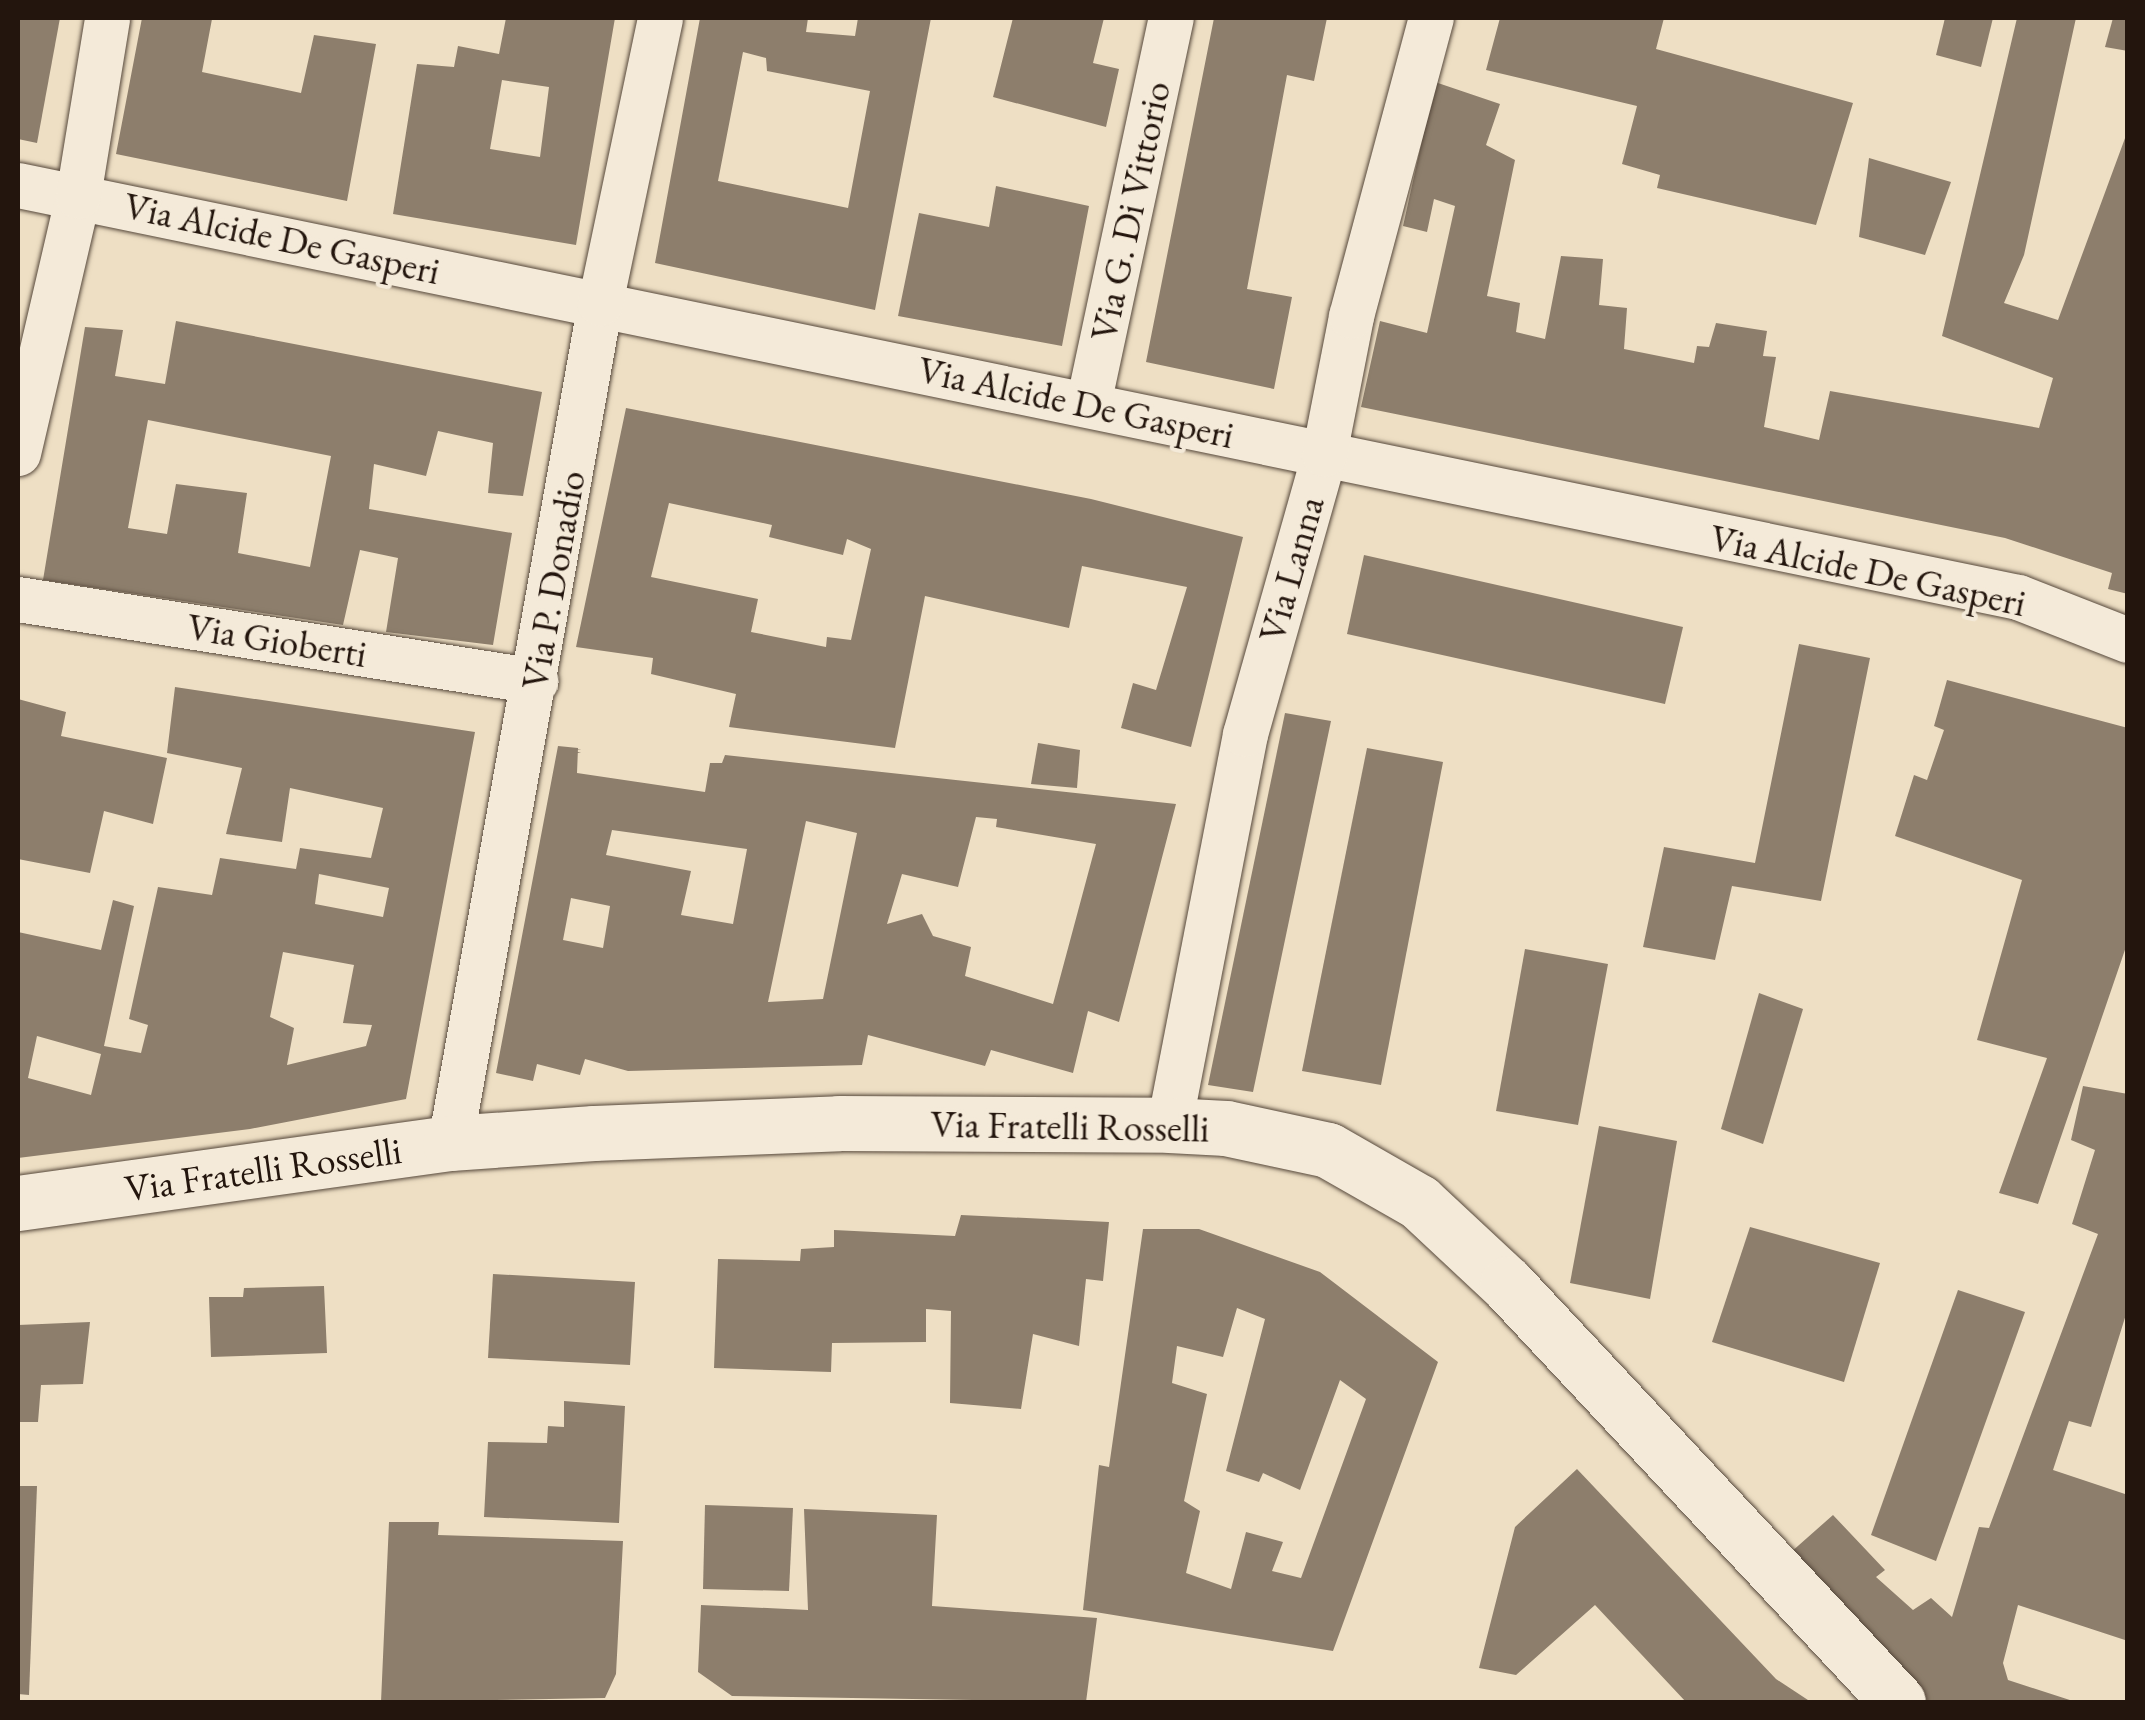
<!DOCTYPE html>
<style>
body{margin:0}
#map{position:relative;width:2145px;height:1720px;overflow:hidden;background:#eedfc4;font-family:"EB Garamond",serif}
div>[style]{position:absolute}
.building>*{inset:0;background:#8d7e6c}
.roads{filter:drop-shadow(0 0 2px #56483b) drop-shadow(0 0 2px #56483b)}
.minor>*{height:45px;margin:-22.5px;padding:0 22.5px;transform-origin:22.5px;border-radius:22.5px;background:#f4ead9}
.secondary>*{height:55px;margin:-27.5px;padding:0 27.5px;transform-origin:27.5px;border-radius:27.5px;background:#f4ead9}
span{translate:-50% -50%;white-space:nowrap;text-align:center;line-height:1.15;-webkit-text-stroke:8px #f4ead9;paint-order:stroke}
.street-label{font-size:38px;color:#23150d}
.frame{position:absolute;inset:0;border:20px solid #23150d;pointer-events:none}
</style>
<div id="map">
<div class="building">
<i style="clip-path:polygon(18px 18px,60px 18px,37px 143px,18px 139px)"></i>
<i style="clip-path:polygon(142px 18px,212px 19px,202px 72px,301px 93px,314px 35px,376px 44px,347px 201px,116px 154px)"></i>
<i style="clip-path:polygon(evenodd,506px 18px,615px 18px,576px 245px,393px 214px,417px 64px,454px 67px,458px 46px,499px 54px,506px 18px,502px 80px,549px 87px,540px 157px,490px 149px,502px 80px)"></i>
<i style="clip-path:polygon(evenodd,700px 18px,808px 18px,806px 32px,855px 36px,858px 18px,931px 18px,875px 310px,655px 263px,700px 18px,743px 52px,766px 58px,767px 71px,870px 91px,848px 208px,718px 181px,743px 52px)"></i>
<i style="clip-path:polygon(1013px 18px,1104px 18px,1093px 63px,1119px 69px,1106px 127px,993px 97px)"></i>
<i style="clip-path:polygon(1214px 18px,1327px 18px,1314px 81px,1287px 75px,1247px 289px,1292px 297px,1274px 389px,1146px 362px)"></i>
<i style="clip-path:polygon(1500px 18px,1664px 18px,1656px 49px,1853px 103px,1816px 225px,1657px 188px,1660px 175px,1622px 164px,1637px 106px,1486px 70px)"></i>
<i style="clip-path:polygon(1945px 18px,1993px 18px,1981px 67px,1936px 55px)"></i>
<i style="clip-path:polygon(2017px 18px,2076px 18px,2024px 255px,2004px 303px,2058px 320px,2128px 130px,2128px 594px,2108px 589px,2112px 573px,2005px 538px,1361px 407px,1380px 321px,1427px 333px,1455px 206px,1434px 199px,1427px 232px,1403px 226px,1435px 82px,1500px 104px,1486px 145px,1515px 160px,1487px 296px,1520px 303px,1516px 332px,1545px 339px,1561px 256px,1603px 259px,1599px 305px,1627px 308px,1624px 349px,1694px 363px,1697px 346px,1709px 347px,1716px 323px,1767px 331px,1763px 356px,1776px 357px,1764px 427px,1819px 440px,1830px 391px,2039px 428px,2053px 378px,1942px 336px)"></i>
<i style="clip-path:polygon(2113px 18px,2128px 18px,2128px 51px,2105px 47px)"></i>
<i style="clip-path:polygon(1869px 158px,1951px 182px,1925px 255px,1859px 237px)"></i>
<i style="clip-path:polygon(996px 186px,1089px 206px,1062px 346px,898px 316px,919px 213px,989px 227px)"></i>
<i style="clip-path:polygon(evenodd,176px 321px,542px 392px,523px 496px,488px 493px,493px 443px,438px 431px,426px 476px,374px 464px,369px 509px,512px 533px,493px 645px,386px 632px,398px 558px,360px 550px,343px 625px,43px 580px,85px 327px,123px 330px,115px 376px,165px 384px,176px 321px,148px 420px,331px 456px,310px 567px,238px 553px,247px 493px,176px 484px,167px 534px,128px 528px,148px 420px)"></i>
<i style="clip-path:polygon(evenodd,626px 408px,1091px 499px,1243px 537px,1191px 747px,1121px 728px,1133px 683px,1156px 690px,1187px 587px,1082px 566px,1069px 628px,925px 596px,895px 748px,729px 727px,736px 694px,651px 674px,653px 658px,576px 647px,626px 408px,669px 503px,772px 525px,769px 537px,843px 555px,847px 539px,871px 549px,851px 640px,827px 637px,826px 647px,751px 632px,758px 599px,651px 577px,669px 503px)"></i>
<i style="clip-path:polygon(1364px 555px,1683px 627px,1665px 704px,1347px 634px)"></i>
<i style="clip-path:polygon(1799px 644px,1870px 658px,1821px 901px,1732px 886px,1715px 960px,1643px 947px,1664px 847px,1755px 863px)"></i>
<i style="clip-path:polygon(1947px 680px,2128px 728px,2128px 941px,2038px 1204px,1999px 1193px,2047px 1058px,1977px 1040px,2022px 880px,1895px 836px,1914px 775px,1927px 780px,1944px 730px,1934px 726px)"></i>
<i style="clip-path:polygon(evenodd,175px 687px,475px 732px,406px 1099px,250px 1129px,18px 1158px,18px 932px,101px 950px,113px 900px,134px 906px,104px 1046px,141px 1053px,148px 1025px,129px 1019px,158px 887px,212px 895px,220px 858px,296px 869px,300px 848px,371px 858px,383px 808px,290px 788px,282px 842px,226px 834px,242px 768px,167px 753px,175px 687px,319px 874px,389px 888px,383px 917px,315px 904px,319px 874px,175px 687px,283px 952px,354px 965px,343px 1023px,372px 1025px,366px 1046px,287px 1065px,294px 1028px,270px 1017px,283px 952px,175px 687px,37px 1036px,101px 1054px,91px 1095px,28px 1078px,37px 1036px)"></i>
<i style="clip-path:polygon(18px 699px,66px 712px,61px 736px,167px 758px,153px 824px,104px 811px,90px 873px,18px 859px)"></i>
<i style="clip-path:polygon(1285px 713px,1331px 721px,1253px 1092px,1208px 1085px)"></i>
<i style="clip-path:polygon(1038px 743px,1080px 750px,1077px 788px,1031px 784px)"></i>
<i style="clip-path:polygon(evenodd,558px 746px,578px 748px,577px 773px,705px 792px,710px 763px,722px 763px,725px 755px,1176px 804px,1119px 1022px,1088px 1011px,1073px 1073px,991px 1050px,985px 1066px,868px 1035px,862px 1065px,628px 1071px,585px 1059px,580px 1075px,537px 1064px,533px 1081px,496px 1073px,558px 746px,976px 817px,997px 819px,996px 827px,1096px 844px,1053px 1004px,965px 976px,971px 947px,933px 936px,922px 914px,887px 924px,902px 874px,958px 887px,976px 817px,558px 746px,806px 821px,857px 833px,823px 999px,768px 1002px,806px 821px,558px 746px,612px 830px,747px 849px,733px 924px,681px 915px,691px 871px,606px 855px,612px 830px,558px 746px,571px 898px,610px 906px,603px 948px,563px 940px,571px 898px)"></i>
<i style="clip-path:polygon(1367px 748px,1443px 762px,1381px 1085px,1302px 1071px)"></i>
<i style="clip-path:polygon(1525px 949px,1608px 964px,1578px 1125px,1496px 1111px)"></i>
<i style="clip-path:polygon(1759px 993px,1803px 1009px,1763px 1144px,1721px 1129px)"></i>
<i style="clip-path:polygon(2083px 1086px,2128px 1094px,2128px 1308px,2091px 1427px,2069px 1421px,2053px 1470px,2128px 1495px,2128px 1641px,2018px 1605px,2003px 1663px,2008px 1680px,2076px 1702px,1924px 1702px,1790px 1553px,1833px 1515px,1885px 1570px,1876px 1577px,1913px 1610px,1931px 1598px,1952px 1617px,1979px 1527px,1989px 1528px,2098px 1234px,2072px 1224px,2095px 1150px,2071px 1140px)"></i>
<i style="clip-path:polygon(1599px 1126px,1677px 1141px,1650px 1299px,1570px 1283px)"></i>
<i style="clip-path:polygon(961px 1215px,1109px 1222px,1103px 1281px,1086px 1279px,1079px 1346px,1033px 1334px,1021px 1409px,950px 1403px,951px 1311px,926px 1309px,926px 1342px,832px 1343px,831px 1372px,714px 1368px,718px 1259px,800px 1261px,801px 1249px,834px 1247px,834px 1230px,955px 1236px)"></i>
<i style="clip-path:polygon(1750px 1227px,1880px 1263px,1844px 1382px,1712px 1342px)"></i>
<i style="clip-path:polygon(evenodd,1143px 1229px,1199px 1229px,1320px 1272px,1438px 1362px,1333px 1651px,1083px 1610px,1099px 1465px,1109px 1467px,1143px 1229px,1237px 1308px,1265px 1319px,1226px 1471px,1259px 1482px,1263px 1473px,1300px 1490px,1340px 1380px,1366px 1399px,1301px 1578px,1272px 1571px,1283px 1542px,1246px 1532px,1231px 1589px,1186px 1573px,1200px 1511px,1184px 1501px,1207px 1394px,1172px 1383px,1177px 1346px,1223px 1357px,1237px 1308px)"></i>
<i style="clip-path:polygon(493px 1274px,635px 1282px,630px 1365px,488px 1358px)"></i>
<i style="clip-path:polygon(324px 1286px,327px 1353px,211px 1357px,209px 1297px,243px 1297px,244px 1288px)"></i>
<i style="clip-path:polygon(1958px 1290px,2025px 1312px,1936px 1561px,1871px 1535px)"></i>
<i style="clip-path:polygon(90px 1322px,83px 1384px,41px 1385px,38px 1422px,18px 1422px,18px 1325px)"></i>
<i style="clip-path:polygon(564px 1401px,625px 1406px,619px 1523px,484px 1517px,488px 1442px,547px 1443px,548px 1426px,564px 1427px)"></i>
<i style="clip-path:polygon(1577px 1469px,1776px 1679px,1811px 1702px,1686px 1702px,1595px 1605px,1516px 1675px,1479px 1668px,1515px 1527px)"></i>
<i style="clip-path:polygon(18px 1486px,37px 1486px,29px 1695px,18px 1694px)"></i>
<i style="clip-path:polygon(705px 1505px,793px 1508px,789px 1591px,703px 1589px)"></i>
<i style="clip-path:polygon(804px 1509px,937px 1515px,932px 1606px,1097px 1618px,1086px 1702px,732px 1696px,698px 1672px,701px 1605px,808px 1610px)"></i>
<i style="clip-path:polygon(389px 1522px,439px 1522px,438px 1535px,623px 1541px,616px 1674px,605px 1698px,381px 1702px)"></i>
</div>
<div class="roads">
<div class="minor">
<i style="left:18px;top:185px;width:2042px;rotate:11.64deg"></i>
<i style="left:2018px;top:597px;width:118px;rotate:21.4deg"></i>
<i style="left:1088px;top:404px;width:395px;rotate:-77.9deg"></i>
<i style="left:18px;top:453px;width:264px;rotate:-76.9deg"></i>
<i style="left:78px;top:196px;width:180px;rotate:-80.7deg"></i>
<i style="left:18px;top:599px;width:524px;rotate:9deg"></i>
<i style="left:1169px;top:1125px;width:398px;rotate:-79deg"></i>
<i style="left:1245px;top:734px;width:291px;rotate:-74.2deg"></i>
<i style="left:1324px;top:454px;width:141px;rotate:-78.9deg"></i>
<i style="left:1351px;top:316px;width:309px;rotate:-75deg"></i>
<i style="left:450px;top:1143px;width:853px;rotate:-79.88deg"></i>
<i style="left:600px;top:303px;width:291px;rotate:-78.1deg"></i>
</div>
<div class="secondary">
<i style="left:18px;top:1203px;width:436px;rotate:-7.9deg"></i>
<i style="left:450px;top:1143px;width:144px;rotate:-4deg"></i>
<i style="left:594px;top:1133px;width:245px;rotate:-2.3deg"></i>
<i style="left:839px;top:1123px;width:330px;rotate:0.3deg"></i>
<i style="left:1169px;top:1125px;width:57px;rotate:3deg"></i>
<i style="left:1226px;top:1128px;width:104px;rotate:12.2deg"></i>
<i style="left:1328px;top:1150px;width:105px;rotate:29.7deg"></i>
<i style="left:1419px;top:1202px;width:120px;rotate:43deg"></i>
<i style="left:1507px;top:1284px;width:572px;rotate:46.91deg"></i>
</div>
</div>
<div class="street-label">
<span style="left:1130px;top:211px;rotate:-78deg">Via G. Di Vittorio</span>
<span style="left:282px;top:238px;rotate:12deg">Via Alcide De Gasperi</span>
<span style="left:1076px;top:402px;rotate:12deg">Via Alcide De Gasperi</span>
<span style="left:1291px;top:569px;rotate:-74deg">Via Lanna</span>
<span style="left:1868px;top:570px;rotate:12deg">Via Alcide De Gasperi</span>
<span style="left:553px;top:580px;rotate:-80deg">Via P. Donadio</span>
<span style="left:277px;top:640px;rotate:9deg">Via Gioberti</span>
<span style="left:1070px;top:1126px;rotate:1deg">Via Fratelli Rosselli</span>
<span style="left:263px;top:1169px;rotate:-8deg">Via Fratelli Rosselli</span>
</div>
<div class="frame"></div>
</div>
